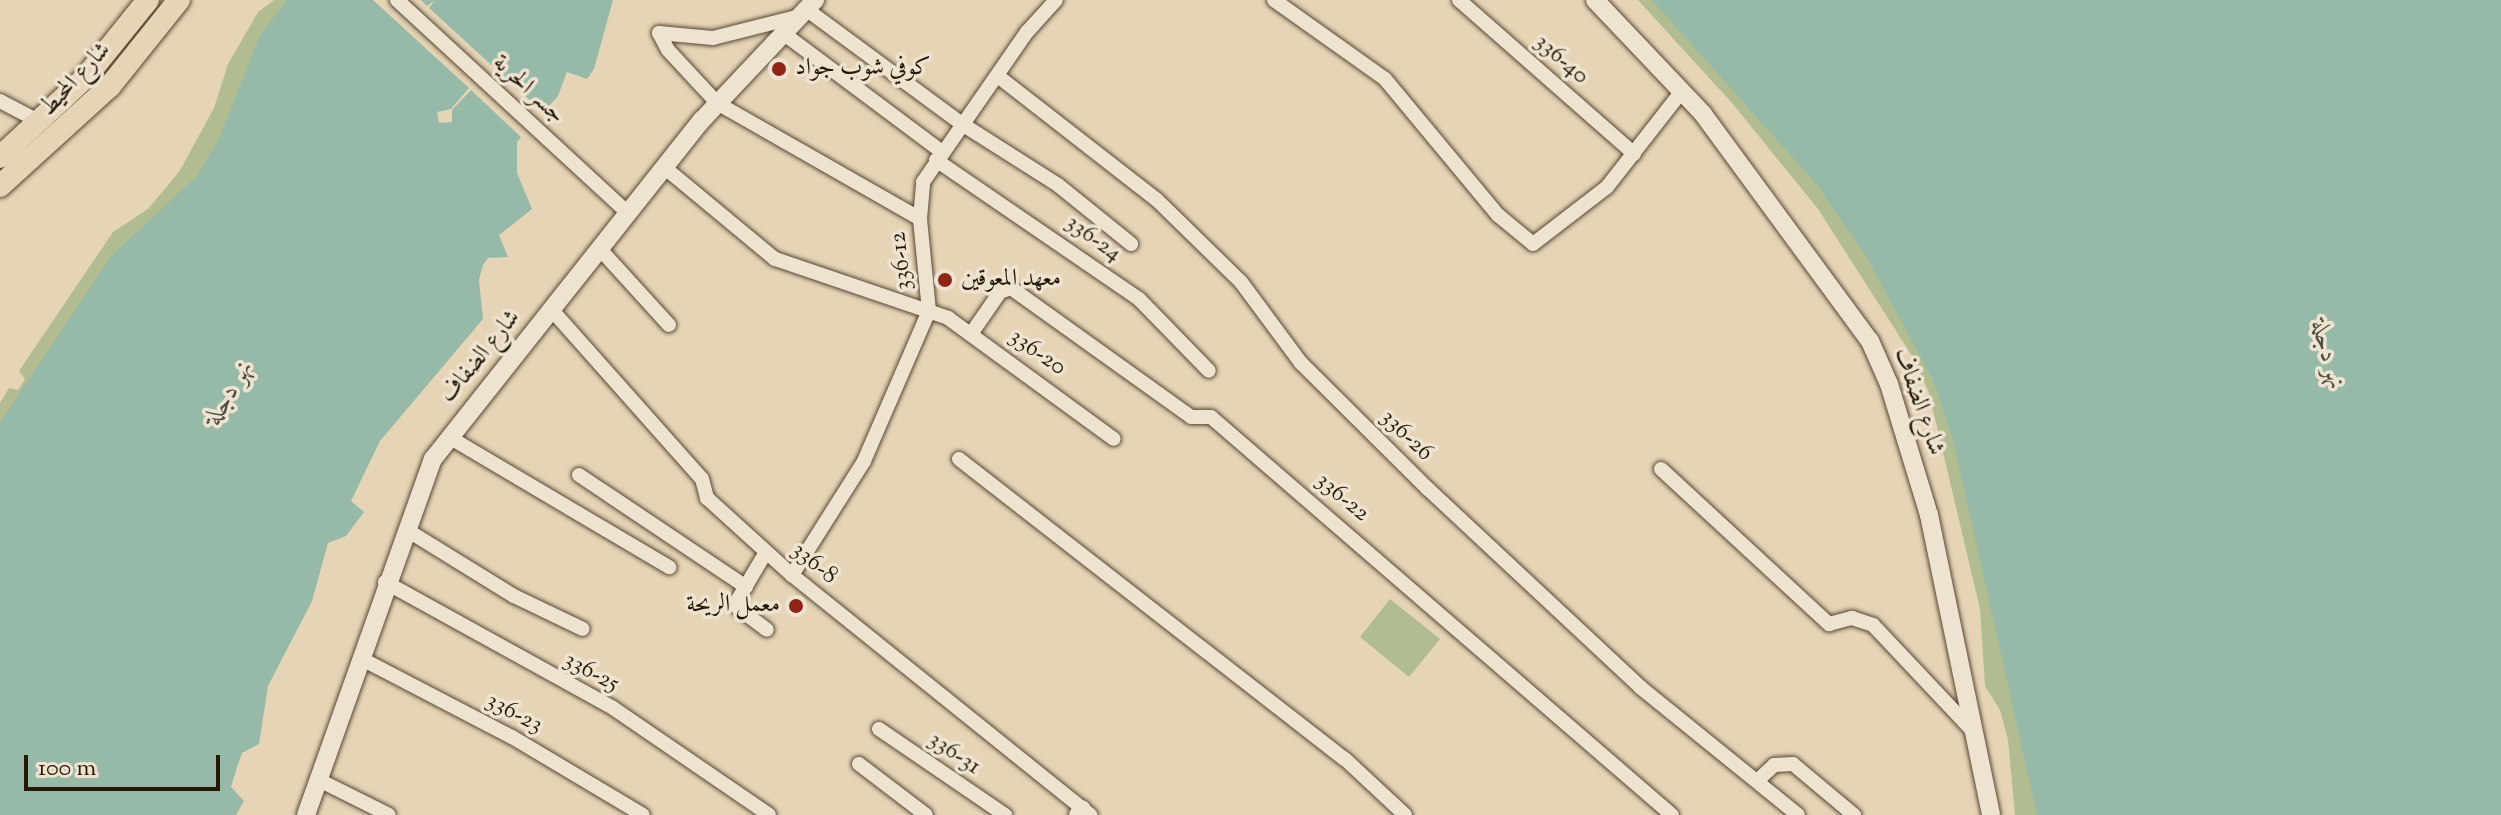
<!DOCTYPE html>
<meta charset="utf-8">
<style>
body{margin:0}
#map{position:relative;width:2501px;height:815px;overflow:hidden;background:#e5d4b6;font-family:"Sorts Mill Goudy",Amiri,serif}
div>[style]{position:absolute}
.green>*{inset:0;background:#b1bd91}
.water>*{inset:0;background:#97b9a8}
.pier>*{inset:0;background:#e5d4b6}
.roads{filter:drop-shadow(0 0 2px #564733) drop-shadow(0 0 2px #564733)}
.street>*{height:14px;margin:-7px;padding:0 7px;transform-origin:7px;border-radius:7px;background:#eee3d0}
.secondary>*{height:18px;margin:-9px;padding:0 9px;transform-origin:9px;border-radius:9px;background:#eee3d0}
.primary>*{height:22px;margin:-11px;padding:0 11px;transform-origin:11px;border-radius:11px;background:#e5d4b6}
.dots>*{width:22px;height:22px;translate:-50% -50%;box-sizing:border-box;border:4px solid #eee3d0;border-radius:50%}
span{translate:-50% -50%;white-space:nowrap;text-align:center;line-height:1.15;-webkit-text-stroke:7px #eee3d0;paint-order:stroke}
.street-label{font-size:24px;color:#261807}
.poi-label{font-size:24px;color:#261807}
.left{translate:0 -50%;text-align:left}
.right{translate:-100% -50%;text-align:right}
.water-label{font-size:26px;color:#4e503f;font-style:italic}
.scale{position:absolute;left:24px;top:755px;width:196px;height:36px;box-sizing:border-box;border:4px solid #261807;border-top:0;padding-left:10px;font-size:24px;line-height:28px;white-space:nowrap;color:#261807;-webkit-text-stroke:6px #eee3d0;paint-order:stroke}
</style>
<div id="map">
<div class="green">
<i style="clip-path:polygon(274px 0,293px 0,231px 131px,0 471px,0 403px,9px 388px,18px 390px,25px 379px,19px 371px,113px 232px,148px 209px,179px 172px,214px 108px,228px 64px,258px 12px)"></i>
<i style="clip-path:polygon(1638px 0,1685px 0,1928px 326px,2048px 815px,2015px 815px,2008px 740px,2000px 710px,1985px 686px,1980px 609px,1929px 393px,1914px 359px,1818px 209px,1732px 103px)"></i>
<i style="clip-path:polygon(1390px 599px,1440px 639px,1409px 677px,1360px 637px)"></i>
</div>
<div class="water">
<i style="clip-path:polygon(287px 0,613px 0,594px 69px,587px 79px,567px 72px,558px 96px,517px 142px,517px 173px,532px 209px,499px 235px,508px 257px,488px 258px,483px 265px,479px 280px,483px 319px,380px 441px,351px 501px,364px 512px,346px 536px,328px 543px,312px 601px,268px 686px,259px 744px,242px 753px,237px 767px,231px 787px,244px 801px,236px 815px,0 815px,0 423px,112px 255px,197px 176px,219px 139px,260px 35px)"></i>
<i style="clip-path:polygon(1652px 0,2501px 0,2501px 815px,2037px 815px,1953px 440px,1933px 380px,1867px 258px,1817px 185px)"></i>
</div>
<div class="pier">
<i style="clip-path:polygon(373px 0,421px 0,427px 6px,435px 0,429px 8px,544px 113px,537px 125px,523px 139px,471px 90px,452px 110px,452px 122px,439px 123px,437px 112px,451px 109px,469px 88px)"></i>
</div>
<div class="roads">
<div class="street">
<i style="left:397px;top:0;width:314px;rotate:42.7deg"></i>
<i style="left:1274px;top:0;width:136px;rotate:35.4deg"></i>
<i style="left:1385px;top:79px;width:177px;rotate:50.3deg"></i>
<i style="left:1498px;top:215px;width:45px;rotate:39.6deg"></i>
<i style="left:1533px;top:244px;width:93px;rotate:-37.6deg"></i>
<i style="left:1607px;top:187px;width:122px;rotate:-52deg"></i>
<i style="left:1459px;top:0;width:233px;rotate:41.3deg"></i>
<i style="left:806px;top:9px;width:194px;rotate:36.4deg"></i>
<i style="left:962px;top:124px;width:114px;rotate:32.4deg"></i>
<i style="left:1058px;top:185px;width:94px;rotate:38.9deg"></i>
<i style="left:659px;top:33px;width:19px;rotate:62deg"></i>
<i style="left:668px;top:50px;width:72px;rotate:47.2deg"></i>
<i style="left:717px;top:103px;width:234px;rotate:29.7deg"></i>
<i style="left:659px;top:33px;width:54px;rotate:5.3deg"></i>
<i style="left:713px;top:38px;width:90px;rotate:-14.2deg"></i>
<i style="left:783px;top:33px;width:199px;rotate:36.8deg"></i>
<i style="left:999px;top:77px;width:200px;rotate:37.9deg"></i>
<i style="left:1157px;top:200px;width:117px;rotate:44.3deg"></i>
<i style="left:1241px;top:282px;width:101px;rotate:53.5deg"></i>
<i style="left:1301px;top:363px;width:179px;rotate:44.8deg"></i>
<i style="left:1428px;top:489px;width:290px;rotate:43deg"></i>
<i style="left:1640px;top:687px;width:203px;rotate:39deg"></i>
<i style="left:0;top:101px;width:45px;rotate:27.7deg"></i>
<i style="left:936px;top:160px;width:246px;rotate:34.4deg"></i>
<i style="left:1139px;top:299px;width:100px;rotate:45.8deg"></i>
<i style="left:664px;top:167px;width:144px;rotate:39.7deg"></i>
<i style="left:775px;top:259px;width:183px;rotate:18.8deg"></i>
<i style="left:948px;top:318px;width:205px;rotate:36.1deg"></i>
<i style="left:599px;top:248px;width:104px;rotate:47.7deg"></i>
<i style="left:551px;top:309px;width:227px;rotate:48.4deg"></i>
<i style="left:702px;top:479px;width:20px;rotate:75deg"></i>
<i style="left:707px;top:498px;width:115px;rotate:42.2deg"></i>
<i style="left:792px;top:575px;width:383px;rotate:38.8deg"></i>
<i style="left:971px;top:334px;width:51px;rotate:-55.4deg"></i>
<i style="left:1000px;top:292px;width:12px;rotate:-20deg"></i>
<i style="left:1011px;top:288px;width:221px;rotate:35.6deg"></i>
<i style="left:1191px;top:417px;width:20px"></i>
<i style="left:1211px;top:417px;width:609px;rotate:40.81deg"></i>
<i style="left:449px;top:437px;width:256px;rotate:30.6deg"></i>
<i style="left:959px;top:459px;width:489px;rotate:37.9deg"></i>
<i style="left:1345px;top:759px;width:82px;rotate:43deg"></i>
<i style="left:1661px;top:469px;width:229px;rotate:42.7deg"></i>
<i style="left:1829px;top:624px;width:24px;rotate:-15deg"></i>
<i style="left:1852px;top:618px;width:22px;rotate:18deg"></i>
<i style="left:1873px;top:625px;width:144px;rotate:46.7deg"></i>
<i style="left:579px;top:475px;width:201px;rotate:33.8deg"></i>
<i style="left:407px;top:530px;width:126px;rotate:31.7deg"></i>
<i style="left:514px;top:596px;width:76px;rotate:25.6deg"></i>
<i style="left:766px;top:552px;width:57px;rotate:120.6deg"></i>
<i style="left:737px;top:601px;width:7px;rotate:82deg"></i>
<i style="left:738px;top:608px;width:36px;rotate:37deg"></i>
<i style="left:792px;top:575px;width:135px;rotate:-57.7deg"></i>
<i style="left:864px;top:461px;width:163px;rotate:-66.6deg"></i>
<i style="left:929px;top:311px;width:92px;rotate:-95.6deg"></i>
<i style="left:920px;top:219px;width:37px;rotate:-85deg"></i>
<i style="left:923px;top:182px;width:183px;rotate:-55.3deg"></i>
<i style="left:1027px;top:32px;width:43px;rotate:-47.8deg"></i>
<i style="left:385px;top:582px;width:260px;rotate:28.9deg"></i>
<i style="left:613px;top:708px;width:189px;rotate:34.4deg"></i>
<i style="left:360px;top:658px;width:171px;rotate:27.5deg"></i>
<i style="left:512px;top:737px;width:152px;rotate:30.8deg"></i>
<i style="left:879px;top:729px;width:153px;rotate:34.3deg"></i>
<i style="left:859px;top:764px;width:84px;rotate:37.3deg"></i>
<i style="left:317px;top:779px;width:80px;rotate:26.6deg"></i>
<i style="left:1757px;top:781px;width:23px;rotate:-43deg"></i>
<i style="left:1774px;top:765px;width:19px;rotate:-3deg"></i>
<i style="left:1793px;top:764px;width:80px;rotate:39.9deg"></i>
</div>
<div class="secondary">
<i style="left:1595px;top:0;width:157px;rotate:46.5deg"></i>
<i style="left:1703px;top:114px;width:282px;rotate:53.7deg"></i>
<i style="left:1870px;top:341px;width:47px;rotate:66.2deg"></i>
<i style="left:1889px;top:384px;width:137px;rotate:73deg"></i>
<i style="left:1929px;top:515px;width:306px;rotate:78.3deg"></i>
<i style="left:306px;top:815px;width:378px;rotate:-70.4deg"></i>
<i style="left:433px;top:459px;width:433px;rotate:-51.6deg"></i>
<i style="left:702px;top:120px;width:165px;rotate:-46.7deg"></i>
<i style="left:1078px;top:815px;width:7px;rotate:-56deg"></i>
</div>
<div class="primary">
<i style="left:0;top:157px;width:116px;rotate:-42.9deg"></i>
<i style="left:85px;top:78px;width:100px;rotate:-51.1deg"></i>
<i style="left:0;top:186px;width:149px;rotate:-42.3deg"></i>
<i style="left:110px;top:86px;width:110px;rotate:-51.3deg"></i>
</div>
</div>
<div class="dots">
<i style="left:779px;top:69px;background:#8f2418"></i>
<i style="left:945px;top:280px;background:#8f2418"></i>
<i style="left:796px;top:606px;background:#8f2418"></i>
</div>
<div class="street-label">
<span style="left:1561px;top:60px;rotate:41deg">336-40</span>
<span style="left:76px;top:80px;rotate:-47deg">شارع المحيط</span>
<span style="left:528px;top:90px;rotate:43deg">جسر الحرية</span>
<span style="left:1093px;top:239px;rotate:36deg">336-24</span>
<span style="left:902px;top:261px;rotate:-96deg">336-12</span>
<span style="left:1037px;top:353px;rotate:35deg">336-20</span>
<span style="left:481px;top:357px;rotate:-51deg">شارع الضفاف</span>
<span style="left:1918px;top:402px;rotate:71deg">شارع الضفاف</span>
<span style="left:1406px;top:436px;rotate:44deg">336-26</span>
<span style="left:1342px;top:498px;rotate:40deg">336-22</span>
<span style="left:814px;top:564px;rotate:39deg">336-8</span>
<span style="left:591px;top:673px;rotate:28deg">336-25</span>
<span style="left:514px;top:714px;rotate:28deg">336-23</span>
<span style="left:954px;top:754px;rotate:34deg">336-31</span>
</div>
<div class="poi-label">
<span class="left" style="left:795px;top:69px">كوفي شوب جواد</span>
<span class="left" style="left:961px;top:280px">معهد المعوقين</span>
<span class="right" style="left:780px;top:606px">معمل الريحة</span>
</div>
<div class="water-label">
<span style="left:2327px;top:355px;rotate:74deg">نهر دجلة</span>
<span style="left:230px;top:393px;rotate:-60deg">نهر دجلة</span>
</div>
<div class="scale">100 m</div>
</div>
